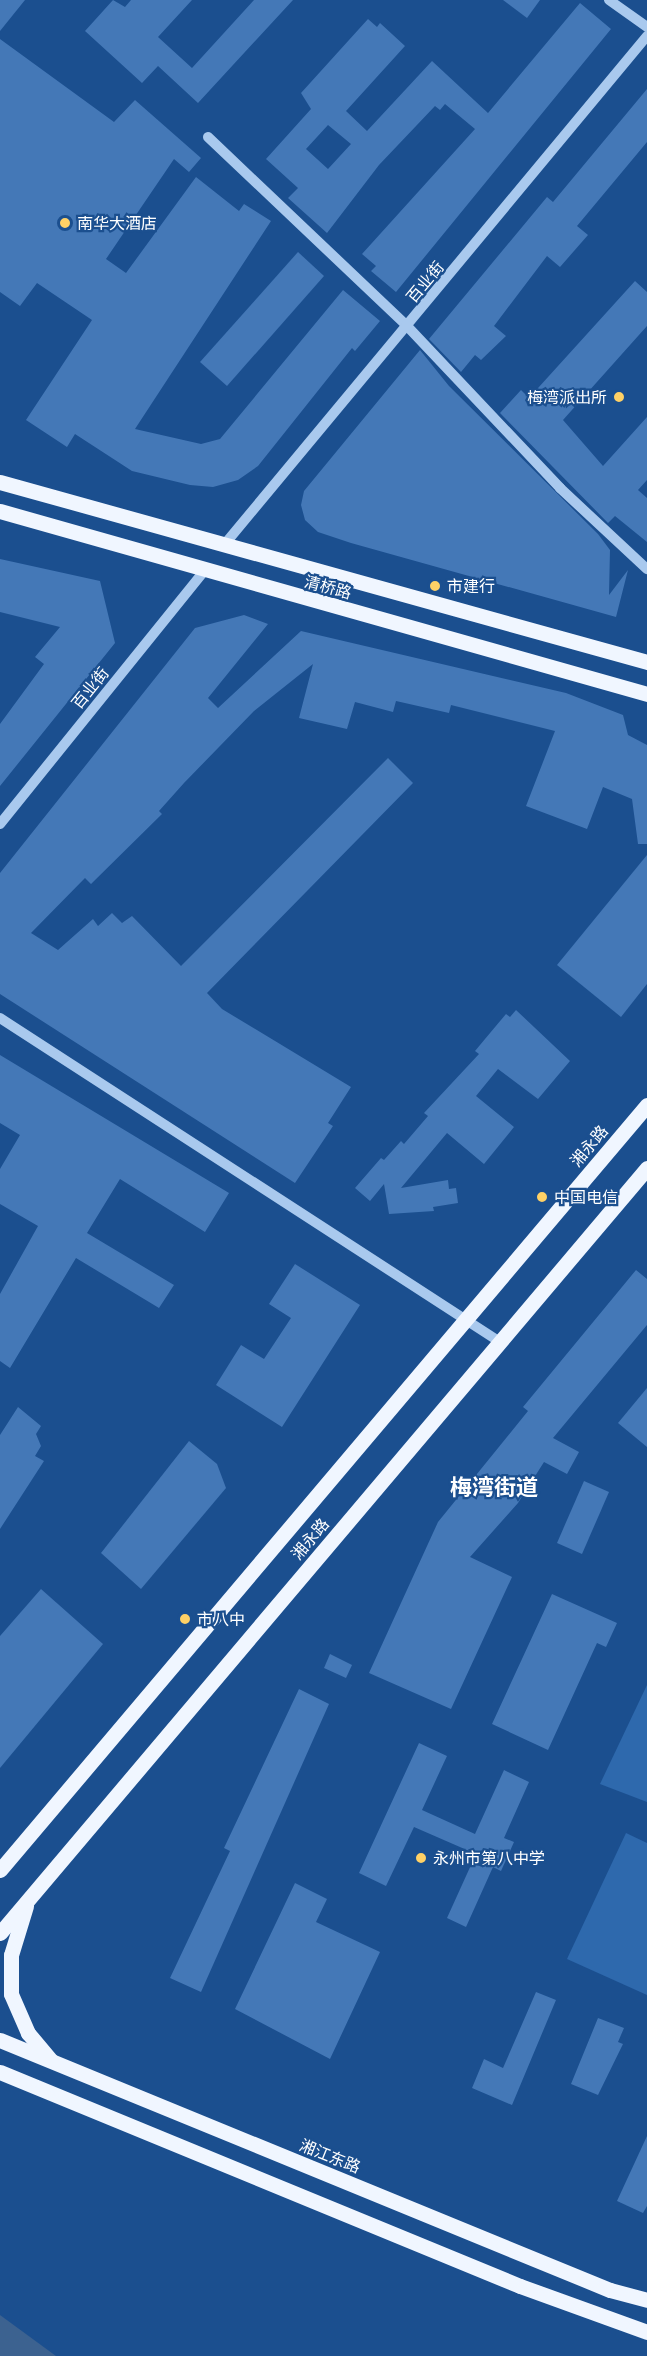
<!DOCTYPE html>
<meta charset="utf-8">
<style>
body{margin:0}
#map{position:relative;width:647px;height:2356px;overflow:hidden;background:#1b4f8f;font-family:"Asap Condensed","Noto Sans SC",sans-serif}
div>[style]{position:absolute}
.green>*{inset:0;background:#2e69ad}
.water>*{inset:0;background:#3c6290}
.building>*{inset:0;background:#4478b7}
.minor>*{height:10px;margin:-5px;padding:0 5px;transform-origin:5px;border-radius:5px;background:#a9c9ee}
.major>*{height:15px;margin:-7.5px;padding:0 7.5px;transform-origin:7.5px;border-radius:7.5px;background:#f0f6ff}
.dots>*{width:16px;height:16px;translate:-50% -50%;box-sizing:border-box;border:3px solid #1b4f8f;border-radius:50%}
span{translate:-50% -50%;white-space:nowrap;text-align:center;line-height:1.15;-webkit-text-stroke:4.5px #1b4f8f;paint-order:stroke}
.poi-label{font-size:16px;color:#fff}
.left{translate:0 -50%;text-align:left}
.right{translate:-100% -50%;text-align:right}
.street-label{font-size:16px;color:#fff}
.district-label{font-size:22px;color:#fff;font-weight:700}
</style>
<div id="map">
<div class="green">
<i style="clip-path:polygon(647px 1685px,647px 1802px,600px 1784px)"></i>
<i style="clip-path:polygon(626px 1833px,647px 1843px,647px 1995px,567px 1959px)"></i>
</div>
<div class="water">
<i style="clip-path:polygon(0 2315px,56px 2356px,0 2356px)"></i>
</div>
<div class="building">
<i style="clip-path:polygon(0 0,25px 0,0 31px)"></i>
<i style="clip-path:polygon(113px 0,125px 7px,131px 0,192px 0,158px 37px,192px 68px,254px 0,293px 0,198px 103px,158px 66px,142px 83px,85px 31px)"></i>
<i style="clip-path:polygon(503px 0,540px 0,527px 18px)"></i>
<i style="clip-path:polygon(evenodd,580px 3px,611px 29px,396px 292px,371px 271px,376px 266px,362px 254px,475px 129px,445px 104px,440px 110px,435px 106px,379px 165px,327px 233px,288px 198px,298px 188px,266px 159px,311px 109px,301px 93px,368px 19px,377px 27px,380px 23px,405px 46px,346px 111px,367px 131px,432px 61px,488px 113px,580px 3px,328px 125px,351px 144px,328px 169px,306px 149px,328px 125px)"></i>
<i style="clip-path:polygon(0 39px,114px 122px,135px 100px,201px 158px,189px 172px,174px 159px,106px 259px,126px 273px,196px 177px,239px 211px,244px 204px,271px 221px,135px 429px,201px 444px,220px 439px,343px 290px,380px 321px,355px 351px,352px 348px,258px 466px,238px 480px,213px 487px,190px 485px,132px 471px,75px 434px,67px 447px,26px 420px,92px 320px,37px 283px,20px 306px,0 292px)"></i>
<i style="clip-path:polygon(647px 89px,647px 142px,577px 226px,588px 235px,560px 267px,547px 256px,494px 326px,506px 336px,481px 360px,475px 355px,461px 372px,429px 339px,547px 197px,553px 202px)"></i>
<i style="clip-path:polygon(298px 252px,324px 276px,227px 386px,200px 362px)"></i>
<i style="clip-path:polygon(635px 281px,647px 292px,647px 326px,563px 420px,603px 466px,647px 417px,647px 480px,638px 490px,647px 498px,647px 542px,615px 516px,608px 523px,500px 413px,521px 390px,529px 398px)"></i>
<i style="clip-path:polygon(420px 350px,449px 386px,598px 534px,610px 550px,609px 595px,628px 570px,616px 617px,351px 543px,318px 532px,305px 520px,301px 505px,304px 491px)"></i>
<i style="clip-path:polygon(0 559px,100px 581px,115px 643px,0 786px,0 724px,44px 664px,35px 657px,60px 627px,0 612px)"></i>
<i style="clip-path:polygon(244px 615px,268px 624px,208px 698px,218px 708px,301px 631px,566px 693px,623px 715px,628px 735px,647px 745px,647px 844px,638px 844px,632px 799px,603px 787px,587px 829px,526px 806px,555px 731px,451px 705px,449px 713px,396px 701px,393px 712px,355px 702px,347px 729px,299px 718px,313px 664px,254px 711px,184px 783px,159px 811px,162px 814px,91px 884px,85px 878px,31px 933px,58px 950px,93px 919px,98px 926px,112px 913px,122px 923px,132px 916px,181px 966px,388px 758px,413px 783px,207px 993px,222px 1009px,351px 1087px,328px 1123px,333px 1126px,295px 1183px,0 994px,0 873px,195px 628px)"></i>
<i style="clip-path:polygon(647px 855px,647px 984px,621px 1017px,557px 965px)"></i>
<i style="clip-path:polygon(516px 1010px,570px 1061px,538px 1099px,498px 1069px,476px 1096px,514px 1127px,484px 1164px,447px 1133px,401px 1188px,448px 1180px,449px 1189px,456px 1188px,458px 1203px,433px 1207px,434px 1211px,389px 1214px,384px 1184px,370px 1201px,355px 1188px,381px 1158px,384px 1160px,401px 1141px,404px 1144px,428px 1116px,424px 1113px,479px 1054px,475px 1051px,485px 1039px,506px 1014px,510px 1017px)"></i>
<i style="clip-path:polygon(0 1055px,229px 1193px,205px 1232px,120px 1179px,87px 1233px,174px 1285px,159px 1308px,76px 1258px,10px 1368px,0 1361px,0 1294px,38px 1226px,0 1204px,0 1169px,20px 1135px,0 1123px)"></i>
<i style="clip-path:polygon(295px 1264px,360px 1305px,282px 1427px,216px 1385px,241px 1345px,264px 1359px,291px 1318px,269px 1304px)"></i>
<i style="clip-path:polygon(636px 1270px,647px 1279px,647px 1325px,553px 1438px,579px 1452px,567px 1474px,544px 1462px,518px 1503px,470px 1557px,512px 1577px,451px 1709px,369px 1673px,438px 1522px,528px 1411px,523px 1407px)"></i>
<i style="clip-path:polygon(647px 1388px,647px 1447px,618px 1423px)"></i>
<i style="clip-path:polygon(18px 1407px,41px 1426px,36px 1434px,41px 1446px,35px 1456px,44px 1461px,0 1529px,0 1435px)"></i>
<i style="clip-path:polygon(189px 1441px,217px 1464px,226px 1488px,141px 1589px,101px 1553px)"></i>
<i style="clip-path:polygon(584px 1481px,609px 1492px,582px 1554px,557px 1543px)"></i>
<i style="clip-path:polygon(41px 1589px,103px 1644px,0 1768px,0 1636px)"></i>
<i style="clip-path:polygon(552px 1594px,617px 1623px,606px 1647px,597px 1643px,548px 1750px,492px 1724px)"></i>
<i style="clip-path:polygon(330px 1654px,352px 1665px,346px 1678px,324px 1668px)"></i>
<i style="clip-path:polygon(299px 1689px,329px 1704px,201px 1992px,170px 1978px,230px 1851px,224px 1848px)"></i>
<i style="clip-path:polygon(419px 1743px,447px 1756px,422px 1810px,475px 1834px,504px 1770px,529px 1782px,504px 1838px,514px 1842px,501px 1871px,493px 1867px,466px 1927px,447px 1918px,476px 1854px,414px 1827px,386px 1886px,359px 1873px)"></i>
<i style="clip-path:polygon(295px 1883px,327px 1899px,316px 1922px,380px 1952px,330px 2059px,235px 2009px)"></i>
<i style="clip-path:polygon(536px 1992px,556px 2000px,512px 2105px,472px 2088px,484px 2059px,503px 2068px)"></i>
<i style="clip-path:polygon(598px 2018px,624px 2028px,618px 2042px,623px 2044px,598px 2095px,571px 2084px)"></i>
<i style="clip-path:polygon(647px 2136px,647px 2206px,643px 2213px,617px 2201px)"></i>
</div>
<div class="minor">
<i style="left:609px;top:0;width:47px;rotate:35.4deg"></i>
<i style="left:208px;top:137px;width:274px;rotate:43.5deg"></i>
<i style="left:407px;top:326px;width:223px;rotate:46.6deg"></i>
<i style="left:560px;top:488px;width:119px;rotate:43deg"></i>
<i style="left:224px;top:545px;width:662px;rotate:-50.27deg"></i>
<i style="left:0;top:824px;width:325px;rotate:-51.1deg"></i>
<i style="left:0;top:1018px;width:596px;rotate:32.94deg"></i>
</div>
<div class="major">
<i style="left:0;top:482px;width:672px;rotate:15.55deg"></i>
<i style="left:0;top:511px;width:672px;rotate:15.79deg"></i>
<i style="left:0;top:1870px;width:1002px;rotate:-49.78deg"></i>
<i style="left:26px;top:1906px;width:51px;rotate:107deg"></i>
<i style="left:11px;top:1955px;width:39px;rotate:90deg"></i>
<i style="left:11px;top:1994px;width:43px;rotate:66.4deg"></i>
<i style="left:28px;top:2033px;width:35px;rotate:50deg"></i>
<i style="left:0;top:1933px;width:1002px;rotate:-49.78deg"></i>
<i style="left:0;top:2040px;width:659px;rotate:22.29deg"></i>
<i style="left:610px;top:2290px;width:38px;rotate:15deg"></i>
<i style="left:0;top:2072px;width:562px;rotate:22.37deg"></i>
<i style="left:520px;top:2286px;width:135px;rotate:19.9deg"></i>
</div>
<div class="dots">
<i style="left:65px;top:223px;background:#ffd166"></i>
<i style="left:619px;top:397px;background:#ffd166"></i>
<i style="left:435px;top:586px;background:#ffd166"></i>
<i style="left:542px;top:1197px;background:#ffd166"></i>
<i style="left:185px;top:1619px;background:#ffd166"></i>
<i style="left:421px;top:1858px;background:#ffd166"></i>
</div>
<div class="poi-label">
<span class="left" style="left:77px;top:223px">南华大酒店</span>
<span class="right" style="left:607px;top:397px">梅湾派出所</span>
<span class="left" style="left:447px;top:586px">市建行</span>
<span class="left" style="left:554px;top:1197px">中国电信</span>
<span class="left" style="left:197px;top:1619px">市八中</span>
<span class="left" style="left:433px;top:1858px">永州市第八中学</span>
</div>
<div class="street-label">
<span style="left:425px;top:282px;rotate:-50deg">百业街</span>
<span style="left:328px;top:587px;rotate:15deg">清桥路</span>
<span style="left:90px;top:688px;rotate:-51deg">百业街</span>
<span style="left:589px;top:1146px;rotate:-50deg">湘永路</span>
<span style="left:310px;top:1539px;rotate:-50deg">湘永路</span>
<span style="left:330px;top:2156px;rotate:22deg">湘江东路</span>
</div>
<div class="district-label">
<span style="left:494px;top:1488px">梅湾街道</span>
</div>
</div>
